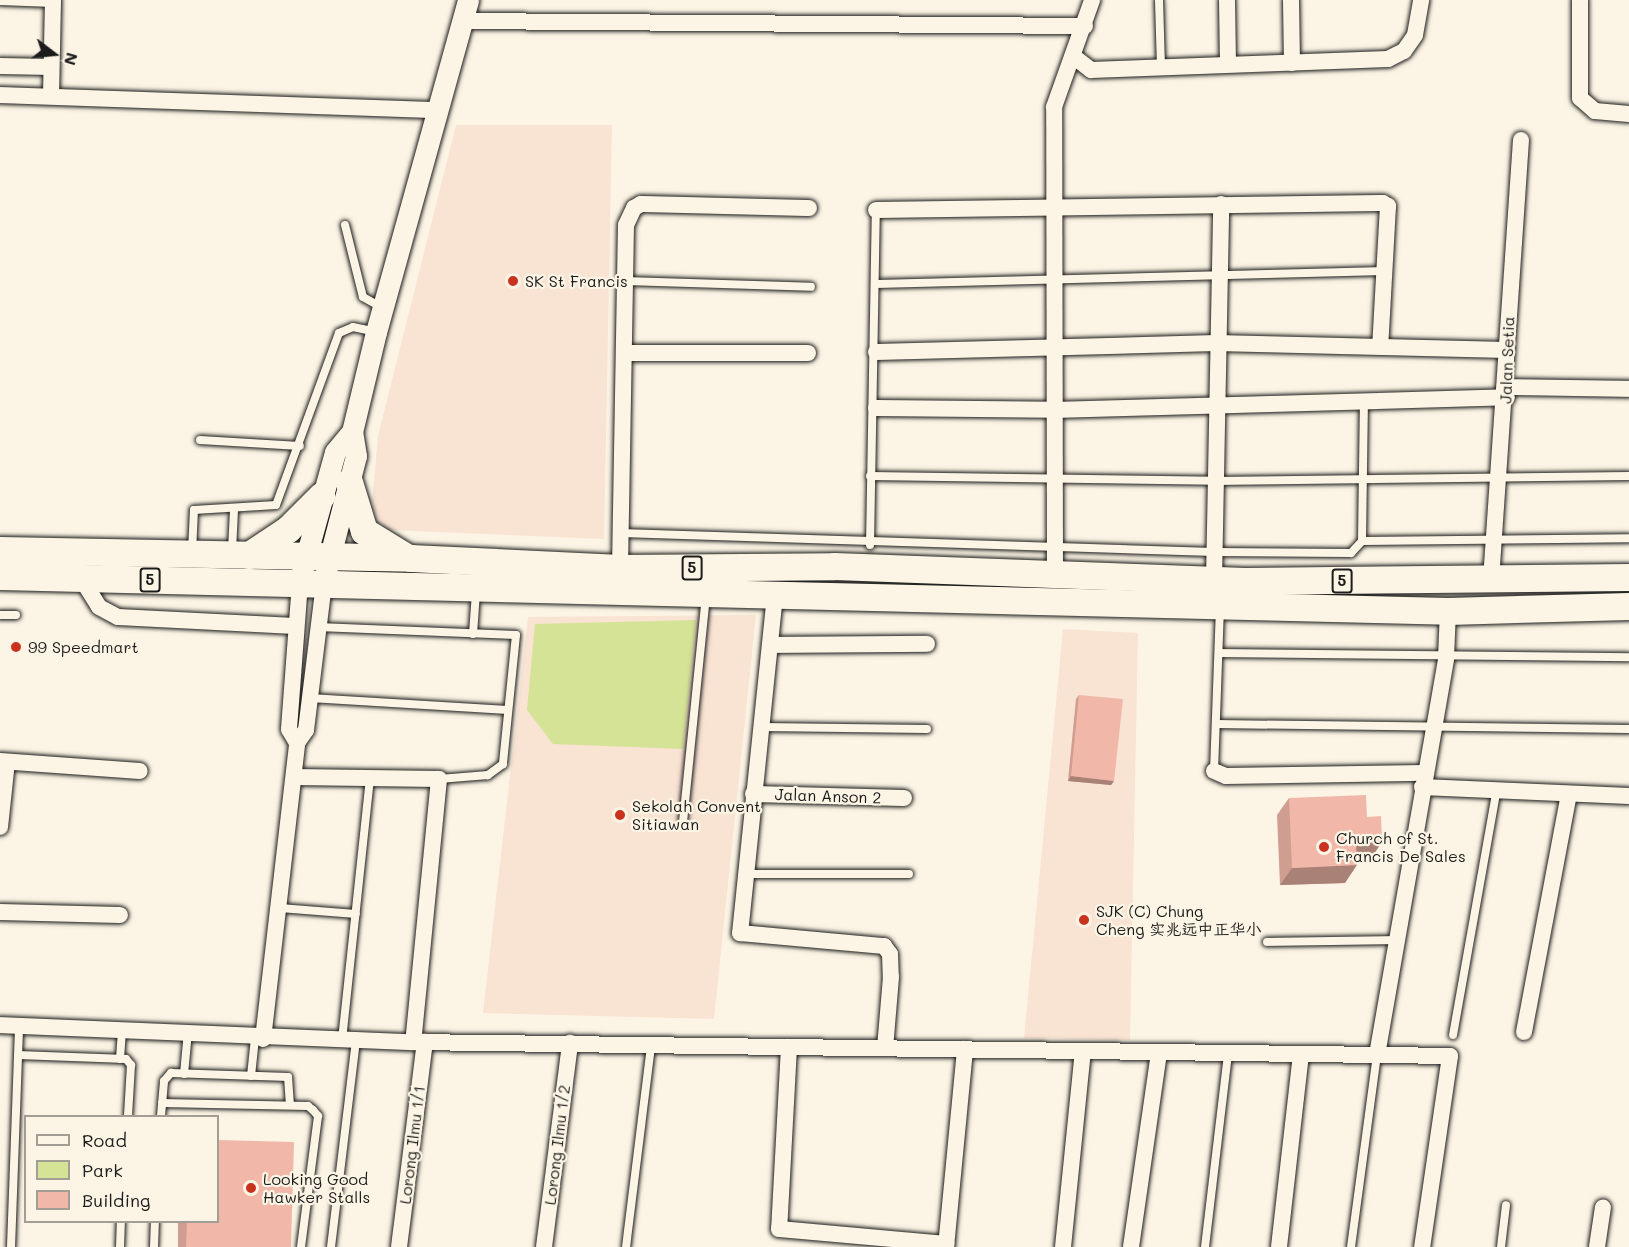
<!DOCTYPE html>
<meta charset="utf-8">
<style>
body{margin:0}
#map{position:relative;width:1629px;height:1247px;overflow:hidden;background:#fcf5e5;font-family:Mali,"LXGW WenKai TC",sans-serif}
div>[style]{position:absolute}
.built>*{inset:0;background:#f9e3d3}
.green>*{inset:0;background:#d5e396}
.roads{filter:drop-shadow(0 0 2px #1c1c1c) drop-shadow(0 0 2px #1c1c1c)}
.service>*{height:8px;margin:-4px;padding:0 4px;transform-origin:4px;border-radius:4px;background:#fcf5e5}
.minor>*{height:16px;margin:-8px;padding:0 8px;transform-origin:8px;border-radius:8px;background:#fcf5e5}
.tertiary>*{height:21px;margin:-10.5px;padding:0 10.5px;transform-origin:10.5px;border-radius:10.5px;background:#fcf5e5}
.trunk>*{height:27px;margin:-13.5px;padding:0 13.5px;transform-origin:13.5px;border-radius:13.5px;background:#fcf5e5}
.wall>*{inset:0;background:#cf9e91}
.shaded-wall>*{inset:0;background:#a98176}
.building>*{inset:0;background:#f1b8a9}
.dots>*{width:16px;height:16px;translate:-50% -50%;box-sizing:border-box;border:3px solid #fcf5e5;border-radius:50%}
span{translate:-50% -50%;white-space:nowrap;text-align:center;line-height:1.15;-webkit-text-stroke:4.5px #fcf5e5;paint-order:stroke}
.shield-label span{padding:2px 4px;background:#fcf5e5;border:2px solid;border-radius:4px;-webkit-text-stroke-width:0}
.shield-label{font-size:15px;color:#1c1c1c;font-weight:700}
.poi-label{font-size:16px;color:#1c1c1c}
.left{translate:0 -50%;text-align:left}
.street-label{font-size:16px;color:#1c1c1c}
.legend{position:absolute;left:24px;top:1115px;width:195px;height:108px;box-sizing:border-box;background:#fcf5e5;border:2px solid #a29e95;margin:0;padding:8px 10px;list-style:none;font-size:18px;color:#1c1c1c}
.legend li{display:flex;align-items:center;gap:12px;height:30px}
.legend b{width:30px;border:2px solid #a29e95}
.north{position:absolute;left:24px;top:24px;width:60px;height:60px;-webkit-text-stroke:4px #fcf5e5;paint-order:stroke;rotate:106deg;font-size:16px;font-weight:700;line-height:24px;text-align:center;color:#1c1c1c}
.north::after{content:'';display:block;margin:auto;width:21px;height:27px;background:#1c1c1c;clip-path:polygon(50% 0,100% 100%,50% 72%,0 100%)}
</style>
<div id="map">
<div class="built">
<i style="clip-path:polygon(456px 125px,612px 125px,604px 539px,389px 530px,378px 521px,372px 500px,378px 436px)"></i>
<i style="clip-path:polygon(756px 615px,714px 1019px,483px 1013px,528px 617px)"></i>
<i style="clip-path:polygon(1063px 629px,1138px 633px,1130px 1040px,1024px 1038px)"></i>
</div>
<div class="green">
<i style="clip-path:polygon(696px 620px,683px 749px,553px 744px,527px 710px,535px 624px)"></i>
</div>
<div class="roads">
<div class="service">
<i style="left:1159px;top:0;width:68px;rotate:88.3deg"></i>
<i style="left:0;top:1px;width:53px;rotate:2.2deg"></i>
<i style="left:345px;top:225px;width:74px;rotate:76deg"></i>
<i style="left:363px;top:297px;width:21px;rotate:29deg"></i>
<i style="left:625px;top:281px;width:186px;rotate:1.8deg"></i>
<i style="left:876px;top:284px;width:509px;rotate:-1.46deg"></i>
<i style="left:200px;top:440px;width:100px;rotate:3.4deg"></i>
<i style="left:870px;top:476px;width:345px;rotate:0.8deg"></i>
<i style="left:1215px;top:481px;width:414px;rotate:-0.7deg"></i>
<i style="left:621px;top:533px;width:593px;rotate:1.84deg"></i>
<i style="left:1214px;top:552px;width:137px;rotate:0.4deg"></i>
<i style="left:1351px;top:553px;width:16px;rotate:-47deg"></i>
<i style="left:1362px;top:541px;width:267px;rotate:-0.6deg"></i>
<i style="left:1362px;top:541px;width:138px;rotate:-89.2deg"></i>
<i style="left:870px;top:545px;width:335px;rotate:-89deg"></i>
<i style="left:232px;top:551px;width:41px;rotate:-87.2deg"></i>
<i style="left:192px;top:552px;width:42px;rotate:-87.3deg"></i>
<i style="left:194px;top:510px;width:82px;rotate:-3.5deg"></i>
<i style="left:276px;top:505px;width:183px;rotate:-69.9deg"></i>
<i style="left:339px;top:333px;width:15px;rotate:-23deg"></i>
<i style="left:353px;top:327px;width:24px;rotate:12deg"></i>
<i style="left:0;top:615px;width:16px"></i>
<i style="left:318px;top:627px;width:198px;rotate:2.3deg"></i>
<i style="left:516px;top:635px;width:130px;rotate:95.8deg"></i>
<i style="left:503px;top:764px;width:19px;rotate:144deg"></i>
<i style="left:488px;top:775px;width:49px;rotate:175.3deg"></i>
<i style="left:473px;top:634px;width:42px;rotate:-85.9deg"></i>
<i style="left:1219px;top:653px;width:410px;rotate:0.6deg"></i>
<i style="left:310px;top:698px;width:198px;rotate:3.5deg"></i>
<i style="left:1216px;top:724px;width:413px;rotate:0.7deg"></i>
<i style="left:761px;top:727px;width:166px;rotate:0.7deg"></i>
<i style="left:1214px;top:771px;width:163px;rotate:-87.9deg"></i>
<i style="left:683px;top:822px;width:227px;rotate:-84.2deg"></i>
<i style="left:745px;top:874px;width:164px"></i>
<i style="left:280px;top:908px;width:76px;rotate:4.5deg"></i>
<i style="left:1267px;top:942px;width:129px;rotate:-0.9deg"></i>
<i style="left:1453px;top:1035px;width:246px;rotate:-79.9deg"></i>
<i style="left:342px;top:1040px;width:262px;rotate:-83.9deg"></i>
<i style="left:18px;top:1055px;width:108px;rotate:2.1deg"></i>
<i style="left:126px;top:1059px;width:8px;rotate:50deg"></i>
<i style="left:131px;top:1065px;width:51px;rotate:93.4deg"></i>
<i style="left:120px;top:1059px;width:31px;rotate:-86deg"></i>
<i style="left:184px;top:1074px;width:42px;rotate:-84.6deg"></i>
<i style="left:251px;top:1076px;width:39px;rotate:-84deg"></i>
<i style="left:162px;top:1103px;width:146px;rotate:1.2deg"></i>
<i style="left:308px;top:1106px;width:6px;rotate:39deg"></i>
<i style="left:313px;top:1110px;width:8px;rotate:50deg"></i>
<i style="left:318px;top:1116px;width:132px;rotate:97.4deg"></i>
<i style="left:161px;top:1116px;width:35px;rotate:-85deg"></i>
<i style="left:164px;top:1081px;width:11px;rotate:-49deg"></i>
<i style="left:171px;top:1073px;width:117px;rotate:2deg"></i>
<i style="left:288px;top:1077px;width:28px;rotate:86deg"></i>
<i style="left:11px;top:1247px;width:222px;rotate:-87.9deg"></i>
<i style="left:120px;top:1247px;width:25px;rotate:-88deg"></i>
<i style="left:154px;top:1247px;width:25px;rotate:-88deg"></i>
<i style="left:331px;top:1247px;width:209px;rotate:-83.1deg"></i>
<i style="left:626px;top:1247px;width:204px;rotate:-82.9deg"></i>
<i style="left:1205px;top:1247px;width:195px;rotate:-83.2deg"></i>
<i style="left:1351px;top:1247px;width:194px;rotate:-82.3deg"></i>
<i style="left:1501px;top:1247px;width:42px;rotate:-83.2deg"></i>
</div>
<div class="minor">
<i style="left:1227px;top:0;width:64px;rotate:89.1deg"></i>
<i style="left:1291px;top:0;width:63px;rotate:89.1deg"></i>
<i style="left:1580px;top:0;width:98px;rotate:90deg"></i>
<i style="left:1580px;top:98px;width:20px;rotate:41deg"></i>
<i style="left:1595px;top:111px;width:34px;rotate:5deg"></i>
<i style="left:462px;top:21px;width:623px;rotate:0.46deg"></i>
<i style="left:1073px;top:56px;width:23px;rotate:38deg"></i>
<i style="left:1091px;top:70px;width:297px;rotate:-2.1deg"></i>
<i style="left:1388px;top:59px;width:18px;rotate:-27deg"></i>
<i style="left:1404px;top:51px;width:19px;rotate:-55deg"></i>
<i style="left:1415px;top:35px;width:36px;rotate:-80deg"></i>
<i style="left:0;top:66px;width:51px;rotate:1.1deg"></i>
<i style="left:0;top:95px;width:438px;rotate:2deg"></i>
<i style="left:51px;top:96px;width:96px;rotate:-88.8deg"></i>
<i style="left:876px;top:210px;width:507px;rotate:-0.79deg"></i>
<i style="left:1383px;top:203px;width:6px;rotate:31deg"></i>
<i style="left:1388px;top:206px;width:141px;rotate:93.2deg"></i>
<i style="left:876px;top:352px;width:340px;rotate:-1.5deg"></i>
<i style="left:1216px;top:343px;width:291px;rotate:1.4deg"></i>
<i style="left:624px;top:353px;width:184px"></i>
<i style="left:1507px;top:387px;width:122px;rotate:0.9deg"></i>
<i style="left:876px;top:408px;width:177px;rotate:0.6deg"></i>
<i style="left:1053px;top:410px;width:454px;rotate:-1.6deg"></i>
<i style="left:620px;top:568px;width:343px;rotate:-89deg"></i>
<i style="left:626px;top:225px;width:19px;rotate:-65deg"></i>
<i style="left:634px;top:208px;width:8px;rotate:-30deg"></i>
<i style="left:641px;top:204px;width:168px;rotate:1.4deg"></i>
<i style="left:1055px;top:573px;width:466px;rotate:-90.1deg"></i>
<i style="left:1054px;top:107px;width:114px;rotate:-70.4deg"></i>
<i style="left:81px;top:578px;width:34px;rotate:58deg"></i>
<i style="left:99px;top:607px;width:21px;rotate:28deg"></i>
<i style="left:118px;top:617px;width:177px;rotate:2.9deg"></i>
<i style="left:1491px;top:580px;width:441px;rotate:-86.1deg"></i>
<i style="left:1214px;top:581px;width:377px;rotate:-88.9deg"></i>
<i style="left:775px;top:595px;width:340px;rotate:95.9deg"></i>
<i style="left:740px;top:933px;width:145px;rotate:5.2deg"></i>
<i style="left:884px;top:946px;width:10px;rotate:53deg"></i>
<i style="left:890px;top:954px;width:23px;rotate:88deg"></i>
<i style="left:891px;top:977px;width:71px;rotate:94.8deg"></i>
<i style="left:771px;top:645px;width:156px;rotate:-0.4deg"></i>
<i style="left:297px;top:743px;width:16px;rotate:-120deg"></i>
<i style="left:289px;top:729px;width:146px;rotate:-85.7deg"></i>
<i style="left:0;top:761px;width:140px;rotate:4.1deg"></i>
<i style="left:1214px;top:771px;width:13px;rotate:23deg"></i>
<i style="left:1226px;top:776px;width:199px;rotate:-0.9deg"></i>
<i style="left:294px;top:777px;width:145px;rotate:0.8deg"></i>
<i style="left:439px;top:779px;width:264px;rotate:95.6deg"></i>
<i style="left:1422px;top:787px;width:207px;rotate:2.5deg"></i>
<i style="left:753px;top:794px;width:151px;rotate:1.5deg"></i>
<i style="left:0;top:827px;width:65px;rotate:-83.9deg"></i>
<i style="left:0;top:912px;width:120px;rotate:1.4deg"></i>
<i style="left:0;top:1025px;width:413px;rotate:2.4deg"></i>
<i style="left:413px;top:1042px;width:1037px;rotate:0.77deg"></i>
<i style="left:1450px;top:1056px;width:193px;rotate:98.3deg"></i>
<i style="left:1524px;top:1032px;width:242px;rotate:-79.3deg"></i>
<i style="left:263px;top:1039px;width:298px;rotate:-83.4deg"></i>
<i style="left:297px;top:743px;width:16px;rotate:-55deg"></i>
<i style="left:306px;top:730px;width:147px;rotate:-83deg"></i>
<i style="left:789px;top:1047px;width:182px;rotate:93.1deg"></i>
<i style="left:779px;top:1229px;width:168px;rotate:5.1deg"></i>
<i style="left:1377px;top:1055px;width:403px;rotate:-80.1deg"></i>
<i style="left:1446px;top:658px;width:47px;rotate:-87.6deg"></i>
<i style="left:399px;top:1247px;width:207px;rotate:-82.8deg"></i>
<i style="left:544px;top:1247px;width:206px;rotate:-82.7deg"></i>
<i style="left:946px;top:1247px;width:199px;rotate:-84.5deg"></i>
<i style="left:1063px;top:1247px;width:197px;rotate:-84.2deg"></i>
<i style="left:1131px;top:1247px;width:197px;rotate:-81.8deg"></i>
<i style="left:1279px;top:1247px;width:194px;rotate:-83.5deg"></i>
<i style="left:1597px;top:1247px;width:40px;rotate:-81.5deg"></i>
</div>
<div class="tertiary">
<i style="left:302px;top:571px;width:123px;rotate:-74.5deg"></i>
<i style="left:335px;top:452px;width:26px;rotate:-50deg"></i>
<i style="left:326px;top:571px;width:119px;rotate:-75.4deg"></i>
<i style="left:356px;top:456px;width:24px;rotate:-99deg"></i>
<i style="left:352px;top:432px;width:103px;rotate:-76.5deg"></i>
<i style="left:376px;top:332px;width:345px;rotate:-74.5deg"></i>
</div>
<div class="trunk">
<i style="left:349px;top:482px;width:51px;rotate:73deg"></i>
<i style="left:364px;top:531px;width:46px;rotate:31.6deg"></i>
<i style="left:0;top:550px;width:410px;rotate:1.1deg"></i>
<i style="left:410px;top:558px;width:210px;rotate:2.7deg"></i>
<i style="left:620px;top:568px;width:214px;rotate:-0.5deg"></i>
<i style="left:834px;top:566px;width:411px;rotate:2.1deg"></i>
<i style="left:1245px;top:581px;width:384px;rotate:-0.6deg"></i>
<i style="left:249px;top:555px;width:47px;rotate:-33.7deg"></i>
<i style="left:288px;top:529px;width:47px;rotate:-45deg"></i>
<i style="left:0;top:576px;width:1448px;rotate:1.38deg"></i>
<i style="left:1448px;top:611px;width:181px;rotate:-1.6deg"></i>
</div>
</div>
<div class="wall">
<i style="clip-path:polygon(1079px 695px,1114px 781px,1111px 785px,1068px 781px,1076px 699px)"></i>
<i style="clip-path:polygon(1289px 798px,1367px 817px,1370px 860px,1357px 860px,1345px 883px,1280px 885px,1277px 815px)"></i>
<i style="clip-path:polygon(178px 1221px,218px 1221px,291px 1247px,178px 1247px)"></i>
</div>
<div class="shaded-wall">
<i style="clip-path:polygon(1071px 776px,1114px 781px,1111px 785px,1068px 781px)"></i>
<i style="clip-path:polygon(1382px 842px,1370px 860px,1344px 861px,1356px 843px)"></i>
<i style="clip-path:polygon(1357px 865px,1345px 883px,1280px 885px,1292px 868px)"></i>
</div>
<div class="building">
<i style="clip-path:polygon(1079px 695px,1123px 699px,1114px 781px,1071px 776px)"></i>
<i style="clip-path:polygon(1366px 795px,1367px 817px,1381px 816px,1382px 842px,1356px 843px,1357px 865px,1292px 868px,1289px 798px)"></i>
<i style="clip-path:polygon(218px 1140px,294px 1142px,291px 1247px,186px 1247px,187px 1221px,218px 1221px)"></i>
</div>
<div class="dots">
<i style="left:513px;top:281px;background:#c8321e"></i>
<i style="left:16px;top:647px;background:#c8321e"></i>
<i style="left:620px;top:815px;background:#c8321e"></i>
<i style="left:1324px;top:847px;background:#c8321e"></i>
<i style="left:1084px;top:920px;background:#c8321e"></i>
<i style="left:251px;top:1188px;background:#c8321e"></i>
</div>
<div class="shield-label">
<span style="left:692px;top:568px">5</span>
<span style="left:150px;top:580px">5</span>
<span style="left:1342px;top:581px">5</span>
</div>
<div class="poi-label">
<span class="left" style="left:525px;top:281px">SK St Francis</span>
<span class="left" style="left:28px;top:647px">99 Speedmart</span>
<span class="left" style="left:632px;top:815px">Sekolah Convent<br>Sitiawan</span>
<span class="left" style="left:1336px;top:847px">Church of St.<br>Francis De Sales</span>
<span class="left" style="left:1096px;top:920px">SJK (C) Chung<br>Cheng 实兆远中正华小</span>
<span class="left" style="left:263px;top:1188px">Looking Good<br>Hawker Stalls</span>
</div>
<div class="street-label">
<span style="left:1507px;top:360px;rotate:-88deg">Jalan Setia</span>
<span style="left:828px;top:796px;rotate:2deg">Jalan Anson 2</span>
<span style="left:412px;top:1145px;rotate:-83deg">Lorong Ilmu 1/1</span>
<span style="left:557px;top:1145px;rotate:-83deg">Lorong Ilmu 1/2</span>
</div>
<ul class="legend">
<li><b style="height:8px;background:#fcf5e5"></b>Road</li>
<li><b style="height:16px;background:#d5e396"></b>Park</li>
<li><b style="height:16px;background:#f1b8a9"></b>Building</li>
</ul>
<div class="north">N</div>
</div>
